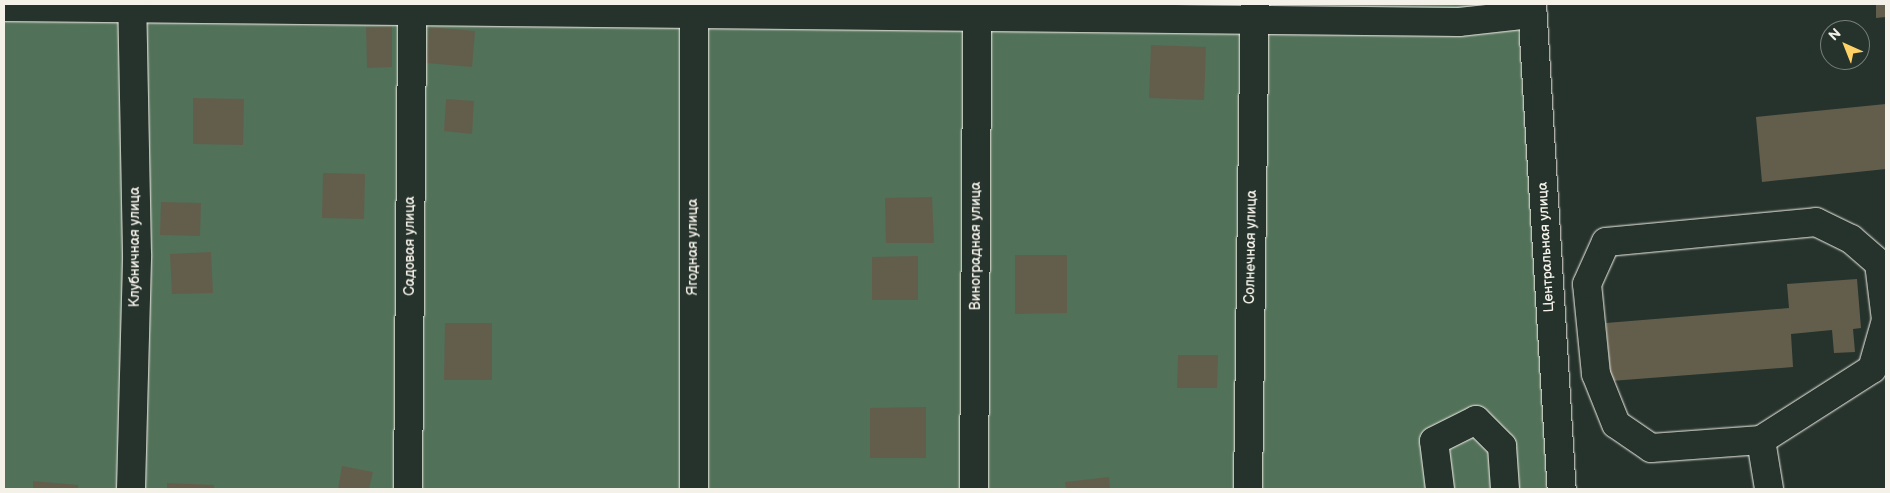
<!DOCTYPE html>
<meta charset="utf-8">
<style>
body{margin:0}
#map{position:relative;width:1890px;height:493px;overflow:hidden;background:#26332d;font-family:"Balsamiq Sans",sans-serif}
div>[style]{position:absolute}
.green>*{inset:0;background:#527159}
.building>*{inset:0;background:#635e4c}
.roads{filter:drop-shadow(0 0 1px #f4f1e8) drop-shadow(0 0 1px #f4f1e8)}
.minor>*{height:28px;margin:-14px;padding:0 14px;transform-origin:14px;border-radius:14px;background:#26332d}
span{translate:-50% -50%;white-space:nowrap;text-align:center;line-height:1.15;-webkit-text-stroke:5px #26332d;paint-order:stroke}
.street-label{font-size:14px;color:#f4f1e8}
.frame{position:absolute;inset:0;border:5px solid #f4f1e8;pointer-events:none}
.north{position:absolute;left:1820px;top:20px;width:50px;height:50px;box-sizing:border-box;background:#26332d;border:1px solid #787f78;border-radius:50%;rotate:316deg;font-size:14px;font-weight:700;line-height:20px;text-align:center;color:#f4f1e8}
.north::after{content:'';display:block;margin:auto;width:18px;height:22px;background:#ffd166;clip-path:polygon(50% 0,100% 100%,50% 72%,0 100%)}
</style>
<div id="map">
<div class="green">
<i style="clip-path:polygon(4px 4px,1517px 4px,1551px 489px,4px 489px)"></i>
</div>
<div class="building">
<i style="clip-path:polygon(1876px 4px,1886px 4px,1886px 17px,1876px 18px)"></i>
<i style="clip-path:polygon(392px 26px,392px 67px,367px 68px,366px 27px)"></i>
<i style="clip-path:polygon(429px 27px,475px 31px,472px 67px,426px 63px)"></i>
<i style="clip-path:polygon(1151px 45px,1206px 47px,1204px 100px,1149px 98px)"></i>
<i style="clip-path:polygon(193px 98px,244px 99px,243px 145px,193px 144px)"></i>
<i style="clip-path:polygon(446px 99px,474px 101px,472px 134px,444px 131px)"></i>
<i style="clip-path:polygon(1886px 104px,1886px 169px,1762px 182px,1756px 117px)"></i>
<i style="clip-path:polygon(323px 173px,365px 174px,364px 219px,322px 218px)"></i>
<i style="clip-path:polygon(932px 197px,934px 243px,886px 243px,885px 198px)"></i>
<i style="clip-path:polygon(161px 202px,201px 203px,200px 236px,160px 235px)"></i>
<i style="clip-path:polygon(211px 252px,213px 293px,172px 294px,170px 254px)"></i>
<i style="clip-path:polygon(1015px 255px,1067px 255px,1067px 313px,1015px 314px)"></i>
<i style="clip-path:polygon(918px 256px,918px 300px,872px 300px,872px 257px)"></i>
<i style="clip-path:polygon(1857px 279px,1861px 328px,1853px 329px,1855px 352px,1834px 353px,1832px 330px,1791px 334px,1793px 367px,1611px 381px,1606px 323px,1789px 308px,1787px 284px)"></i>
<i style="clip-path:polygon(445px 323px,492px 323px,492px 380px,444px 380px)"></i>
<i style="clip-path:polygon(1178px 355px,1218px 355px,1217px 388px,1177px 388px)"></i>
<i style="clip-path:polygon(926px 407px,926px 458px,870px 458px,870px 408px)"></i>
<i style="clip-path:polygon(342px 466px,373px 472px,369px 489px,338px 489px)"></i>
<i style="clip-path:polygon(1109px 477px,1110px 489px,1066px 489px,1065px 482px)"></i>
<i style="clip-path:polygon(33px 481px,78px 485px,78px 489px,33px 489px)"></i>
<i style="clip-path:polygon(167px 483px,214px 485px,214px 489px,167px 489px)"></i>
</div>
<div class="roads">
<div class="minor">
<i style="left:694px;top:4px;width:485px;rotate:90deg"></i>
<i style="left:1532px;top:4px;width:486px;rotate:86.5deg"></i>
<i style="left:4px;top:7px;width:1455px;rotate:0.59deg"></i>
<i style="left:1459px;top:22px;width:74px;rotate:-6.2deg"></i>
<i style="left:1761px;top:440px;width:110px;rotate:175.8deg"></i>
<i style="left:1651px;top:448px;width:42px;rotate:-145.6deg"></i>
<i style="left:1616px;top:424px;width:54px;rotate:-111.8deg"></i>
<i style="left:1596px;top:374px;width:90px;rotate:-95.7deg"></i>
<i style="left:1587px;top:284px;width:46px;rotate:-65.7deg"></i>
<i style="left:1606px;top:242px;width:211px;rotate:-5.4deg"></i>
<i style="left:1816px;top:222px;width:39px;rotate:26deg"></i>
<i style="left:1851px;top:239px;width:37px;rotate:41deg"></i>
<i style="left:1879px;top:263px;width:57px;rotate:83deg"></i>
<i style="left:1886px;top:320px;width:51px;rotate:105.9deg"></i>
<i style="left:1872px;top:369px;width:132px;rotate:147.4deg"></i>
<i style="left:1761px;top:440px;width:50px;rotate:80.7deg"></i>
<i style="left:131px;top:489px;width:235px;rotate:-88.5deg"></i>
<i style="left:137px;top:254px;width:250px;rotate:-91.1deg"></i>
<i style="left:408px;top:489px;width:485px;rotate:-89.5deg"></i>
<i style="left:974px;top:489px;width:485px;rotate:-89.6deg"></i>
<i style="left:1248px;top:489px;width:485px;rotate:-89.2deg"></i>
<i style="left:1440px;top:489px;width:48px;rotate:-97.1deg"></i>
<i style="left:1434px;top:441px;width:47px;rotate:-26.6deg"></i>
<i style="left:1476px;top:420px;width:37px;rotate:45deg"></i>
<i style="left:1502px;top:446px;width:43px;rotate:86deg"></i>
</div>
</div>
<div class="street-label">
<span style="left:410px;top:246px;rotate:-90deg">Садовая улица</span>
<span style="left:976px;top:246px;rotate:-90deg">Виноградная улица</span>
<span style="left:135px;top:247px;rotate:-90deg">Клубничная улица</span>
<span style="left:693px;top:247px;rotate:-90deg">Ягодная улица</span>
<span style="left:1251px;top:247px;rotate:-89deg">Солнечная улица</span>
<span style="left:1546px;top:247px;rotate:-93deg">Центральная улица</span>
</div>
<div class="frame"></div>
<div class="north">N</div>
</div>
